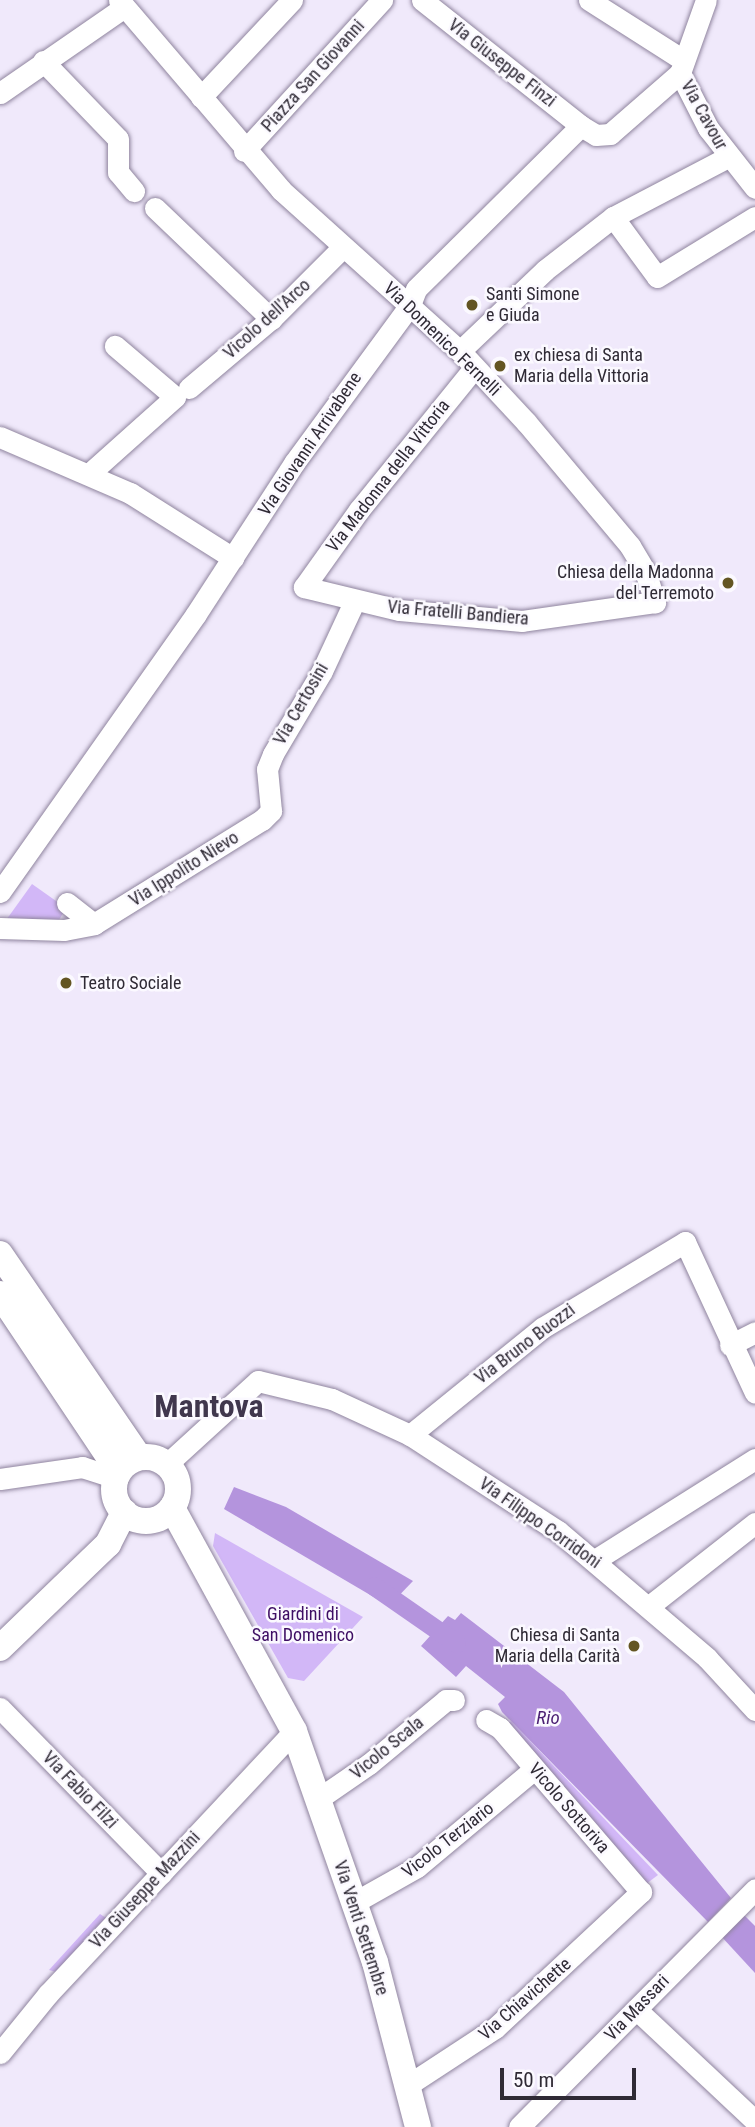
<!DOCTYPE html>
<meta charset="utf-8">
<style>
body{margin:0}
#map{position:relative;width:755px;height:2127px;overflow:hidden;background:#f0e9fb;font-family:"Roboto Condensed",sans-serif}
div>[style]{position:absolute}
.green>*{inset:0;background:#d2b7f7}
.water>*{inset:0;background:#b494dd}
.canal>*{height:19px;margin:-9.5px;padding:0 9.5px;transform-origin:9.5px;border-radius:9.5px;background:#b494dd}
.roads{filter:drop-shadow(0 0 2px #8f849e) drop-shadow(0 0 2px #8f849e)}
.minor>*{height:21px;margin:-10.5px;padding:0 10.5px;transform-origin:10.5px;border-radius:10.5px;background:#fff}
.tertiary>*{height:26px;margin:-13px;padding:0 13px;transform-origin:13px;border-radius:13px;background:#fff}
.tertiary>.ring{margin:-13px;padding:0;box-sizing:content-box;background:none;border:26px solid #fff;border-radius:50%}
.dots>*{width:19px;height:19px;translate:-50% -50%;box-sizing:border-box;border:4px solid #fbf9ff;border-radius:50%}
span{translate:-50% -50%;white-space:nowrap;text-align:center;line-height:1.15;-webkit-text-stroke:5px #fbf9ff;paint-order:stroke}
.street-label{font-size:18px;color:#2f2a35}
.poi-label{font-size:18px;color:#2f2a35}
.left{translate:0 -50%;text-align:left}
.right{translate:-100% -50%;text-align:right}
.park-label{font-size:18px;color:#3e0e64}
.water-label{font-size:19px;color:#4b1f73;font-style:italic}
.town-label{font-size:32px;color:#40374d;font-weight:700}
.scale{position:absolute;left:500px;top:2068px;width:136px;height:32px;box-sizing:border-box;border:4px solid #2f2a35;border-top:0;padding-left:9px;font-size:21px;line-height:24px;white-space:nowrap;color:#2f2a35;-webkit-text-stroke:5px #fbf9ff;paint-order:stroke}
</style>
<div id="map">
<div class="green">
<i style="clip-path:polygon(32px 884px,66px 908px,59px 920px,4px 923px)"></i>
<i style="clip-path:polygon(215px 1533px,363px 1617px,304px 1681px,288px 1678px,213px 1546px)"></i>
<i style="clip-path:polygon(511px 1721px,658px 1875px,646px 1884px,503px 1728px)"></i>
<i style="clip-path:polygon(100px 1914px,106px 1918px,56px 1972px,49px 1970px)"></i>
</div>
<div class="water">
<i style="clip-path:polygon(234px 1487px,286px 1507px,413px 1581px,389px 1606px,224px 1509px)"></i>
<i style="clip-path:polygon(461px 1613px,564px 1692px,709px 1871px,731px 1898px,708px 1922px,502px 1712px,498px 1704px,505px 1697px,466px 1666px,456px 1677px,421px 1646px,448px 1616px,455px 1620px)"></i>
<i style="clip-path:polygon(742px 1913px,755px 1926px,755px 1973px,720px 1935px)"></i>
</div>
<div class="canal">
<i style="left:374px;top:1586px;width:100px;rotate:34.8deg"></i>
</div>
<div class="roads">
<div class="minor">
<i style="left:119px;top:0;width:250px;rotate:49.5deg"></i>
<i style="left:281px;top:190px;width:241px;rotate:42deg"></i>
<i style="left:460px;top:351px;width:97px;rotate:47.1deg"></i>
<i style="left:526px;top:422px;width:162px;rotate:50deg"></i>
<i style="left:630px;top:546px;width:29px;rotate:59deg"></i>
<i style="left:645px;top:571px;width:33px;rotate:72deg"></i>
<i style="left:655px;top:602px;width:134px;rotate:171.9deg"></i>
<i style="left:522px;top:621px;width:123px;rotate:-174.9deg"></i>
<i style="left:399px;top:610px;width:98px;rotate:-166.4deg"></i>
<i style="left:304px;top:587px;width:95px;rotate:-54.5deg"></i>
<i style="left:359px;top:510px;width:183px;rotate:-51deg"></i>
<i style="left:422px;top:0;width:203px;rotate:38.4deg"></i>
<i style="left:589px;top:0;width:104px;rotate:32.5deg"></i>
<i style="left:43px;top:61px;width:108px;rotate:46.1deg"></i>
<i style="left:118px;top:139px;width:33px;rotate:90deg"></i>
<i style="left:118px;top:172px;width:25px;rotate:50deg"></i>
<i style="left:680px;top:73px;width:62px;rotate:63deg"></i>
<i style="left:708px;top:128px;width:76px;rotate:51.9deg"></i>
<i style="left:0;top:93px;width:151px;rotate:-34.7deg"></i>
<i style="left:201px;top:97px;width:133px;rotate:-46.8deg"></i>
<i style="left:244px;top:151px;width:205px;rotate:-47.6deg"></i>
<i style="left:728px;top:157px;width:130px;rotate:152.4deg"></i>
<i style="left:613px;top:217px;width:74px;rotate:53.7deg"></i>
<i style="left:657px;top:277px;width:115px;rotate:-31.5deg"></i>
<i style="left:155px;top:208px;width:161px;rotate:43.7deg"></i>
<i style="left:460px;top:351px;width:117px;rotate:-43.6deg"></i>
<i style="left:545px;top:270px;width:86px;rotate:-37.9deg"></i>
<i style="left:189px;top:388px;width:107px;rotate:-40.1deg"></i>
<i style="left:271px;top:319px;width:100px;rotate:-45deg"></i>
<i style="left:0;top:437px;width:142px;rotate:23.3deg"></i>
<i style="left:130px;top:493px;width:122px;rotate:32.3deg"></i>
<i style="left:90px;top:473px;width:114px;rotate:-41.8deg"></i>
<i style="left:175px;top:397px;width:79px;rotate:-139.6deg"></i>
<i style="left:0;top:892px;width:340px;rotate:-54.8deg"></i>
<i style="left:196px;top:614px;width:180px;rotate:-57deg"></i>
<i style="left:294px;top:463px;width:196px;rotate:-53.7deg"></i>
<i style="left:410px;top:305px;width:17px;rotate:-69deg"></i>
<i style="left:416px;top:289px;width:232px;rotate:-44.7deg"></i>
<i style="left:581px;top:126px;width:17px;rotate:31deg"></i>
<i style="left:596px;top:135px;width:14px;rotate:-4deg"></i>
<i style="left:610px;top:134px;width:93px;rotate:-41.1deg"></i>
<i style="left:680px;top:73px;width:77px;rotate:-70.4deg"></i>
<i style="left:67px;top:903px;width:34px;rotate:38deg"></i>
<i style="left:0;top:928px;width:64px;rotate:1.8deg"></i>
<i style="left:64px;top:930px;width:31px;rotate:-11deg"></i>
<i style="left:94px;top:924px;width:198px;rotate:-31.8deg"></i>
<i style="left:262px;top:820px;width:13px;rotate:-45deg"></i>
<i style="left:271px;top:811px;width:42px;rotate:-95.4deg"></i>
<i style="left:267px;top:769px;width:16px;rotate:-68deg"></i>
<i style="left:273px;top:754px;width:96px;rotate:-59.4deg"></i>
<i style="left:322px;top:671px;width:76px;rotate:-65.1deg"></i>
<i style="left:730px;top:1345px;width:28px;rotate:-27deg"></i>
<i style="left:410px;top:1435px;width:170px;rotate:-39deg"></i>
<i style="left:542px;top:1328px;width:167px;rotate:-31deg"></i>
<i style="left:685px;top:1242px;width:166px;rotate:65.1deg"></i>
<i style="left:167px;top:1464px;width:123px;rotate:-42.4deg"></i>
<i style="left:258px;top:1381px;width:76px;rotate:13.7deg"></i>
<i style="left:332px;top:1399px;width:86px;rotate:24.8deg"></i>
<i style="left:410px;top:1435px;width:176px;rotate:33deg"></i>
<i style="left:558px;top:1531px;width:196px;rotate:40.4deg"></i>
<i style="left:707px;top:1658px;width:71px;rotate:47.3deg"></i>
<i style="left:0;top:1479px;width:83px;rotate:-8.3deg"></i>
<i style="left:82px;top:1467px;width:36px;rotate:18deg"></i>
<i style="left:595px;top:1560px;width:189px;rotate:-32.3deg"></i>
<i style="left:648px;top:1607px;width:136px;rotate:-38.1deg"></i>
<i style="left:0;top:1708px;width:231px;rotate:45.7deg"></i>
<i style="left:318px;top:1799px;width:62px;rotate:-34.5deg"></i>
<i style="left:369px;top:1764px;width:100px;rotate:-39.7deg"></i>
<i style="left:446px;top:1700px;width:8px"></i>
<i style="left:355px;top:1902px;width:71px;rotate:-29.4deg"></i>
<i style="left:417px;top:1867px;width:153px;rotate:-39.9deg"></i>
<i style="left:637px;top:2010px;width:162px;rotate:43.2deg"></i>
<i style="left:0;top:2053px;width:76px;rotate:-50.9deg"></i>
<i style="left:48px;top:1994px;width:360px;rotate:-46.9deg"></i>
<i style="left:408px;top:2085px;width:104px;rotate:-33.2deg"></i>
<i style="left:495px;top:2028px;width:200px;rotate:-43deg"></i>
<i style="left:641px;top:1892px;width:216px;rotate:-130.7deg"></i>
<i style="left:500px;top:1728px;width:16px;rotate:-150deg"></i>
<i style="left:519px;top:2127px;width:335px;rotate:-45.2deg"></i>
</div>
<div class="tertiary">
<i style="left:0;top:1254px;width:246px;rotate:55.6deg"></i>
<i style="left:0;top:1294px;width:203px;rotate:56.2deg"></i>
<i style="left:113px;top:1463px;width:15px;rotate:79deg"></i>
<i class="ring" style="left:114px;top:1457px;width:38px;height:38px"></i>
<i style="left:172px;top:1508px;width:254px;rotate:61.3deg"></i>
<i style="left:294px;top:1731px;width:245px;rotate:70.7deg"></i>
<i style="left:375px;top:1962px;width:171px;rotate:75.4deg"></i>
<i style="left:0;top:1648px;width:150px;rotate:-43.9deg"></i>
<i style="left:108px;top:1544px;width:36px;rotate:-63deg"></i>
</div>
</div>
<div class="dots">
<i style="left:472px;top:305px;background:#635522"></i>
<i style="left:500px;top:366px;background:#635522"></i>
<i style="left:728px;top:583px;background:#635522"></i>
<i style="left:66px;top:983px;background:#635522"></i>
<i style="left:634px;top:1646px;background:#635522"></i>
</div>
<div class="street-label">
<span style="left:502px;top:63px;rotate:38deg">Via Giuseppe Finzi</span>
<span style="left:313px;top:76px;rotate:-48deg">Piazza San Giovanni</span>
<span style="left:704px;top:115px;rotate:61deg">Via Cavour</span>
<span style="left:267px;top:319px;rotate:-42deg">Vicolo dell'Arco</span>
<span style="left:442px;top:339px;rotate:44deg">Via Domenico Fernelli</span>
<span style="left:310px;top:444px;rotate:-56deg">Via Giovanni Arrivabene</span>
<span style="left:388px;top:476px;rotate:-52deg">Via Madonna della Vittoria</span>
<span style="left:458px;top:613px;rotate:5deg">Via Fratelli Bandiera</span>
<span style="left:301px;top:704px;rotate:-60deg">Via Certosini</span>
<span style="left:184px;top:869px;rotate:-32deg">Via Ippolito Nievo</span>
<span style="left:525px;top:1344px;rotate:-37deg">Via Bruno Buozzi</span>
<span style="left:540px;top:1523px;rotate:35deg">Via Filippo Corridoni</span>
<span style="left:387px;top:1748px;rotate:-39deg">Vicolo Scala</span>
<span style="left:80px;top:1790px;rotate:46deg">Via Fabio Filzi</span>
<span style="left:569px;top:1808px;rotate:49deg">Vicolo Sottoriva</span>
<span style="left:448px;top:1840px;rotate:-38deg">Vicolo Terziario</span>
<span style="left:145px;top:1890px;rotate:-47deg">Via Giuseppe Mazzini</span>
<span style="left:361px;top:1928px;rotate:72deg">Via Venti Settembre</span>
<span style="left:525px;top:1999px;rotate:-41deg">Via Chiavichette</span>
<span style="left:637px;top:2008px;rotate:-46deg">Via Massari</span>
</div>
<div class="poi-label">
<span class="left" style="left:486px;top:305px">Santi Simone<br>e Giuda</span>
<span class="left" style="left:514px;top:366px">ex chiesa di Santa<br>Maria della Vittoria</span>
<span class="right" style="left:714px;top:583px">Chiesa della Madonna<br>del Terremoto</span>
<span class="left" style="left:80px;top:983px">Teatro Sociale</span>
<span class="right" style="left:620px;top:1646px">Chiesa di Santa<br>Maria della Carità</span>
</div>
<div class="park-label">
<span style="left:303px;top:1625px">Giardini di<br>San Domenico</span>
</div>
<div class="water-label">
<span style="left:548px;top:1718px">Rio</span>
</div>
<div class="town-label">
<span style="left:209px;top:1406px">Mantova</span>
</div>
<div class="scale">50 m</div>
</div>
